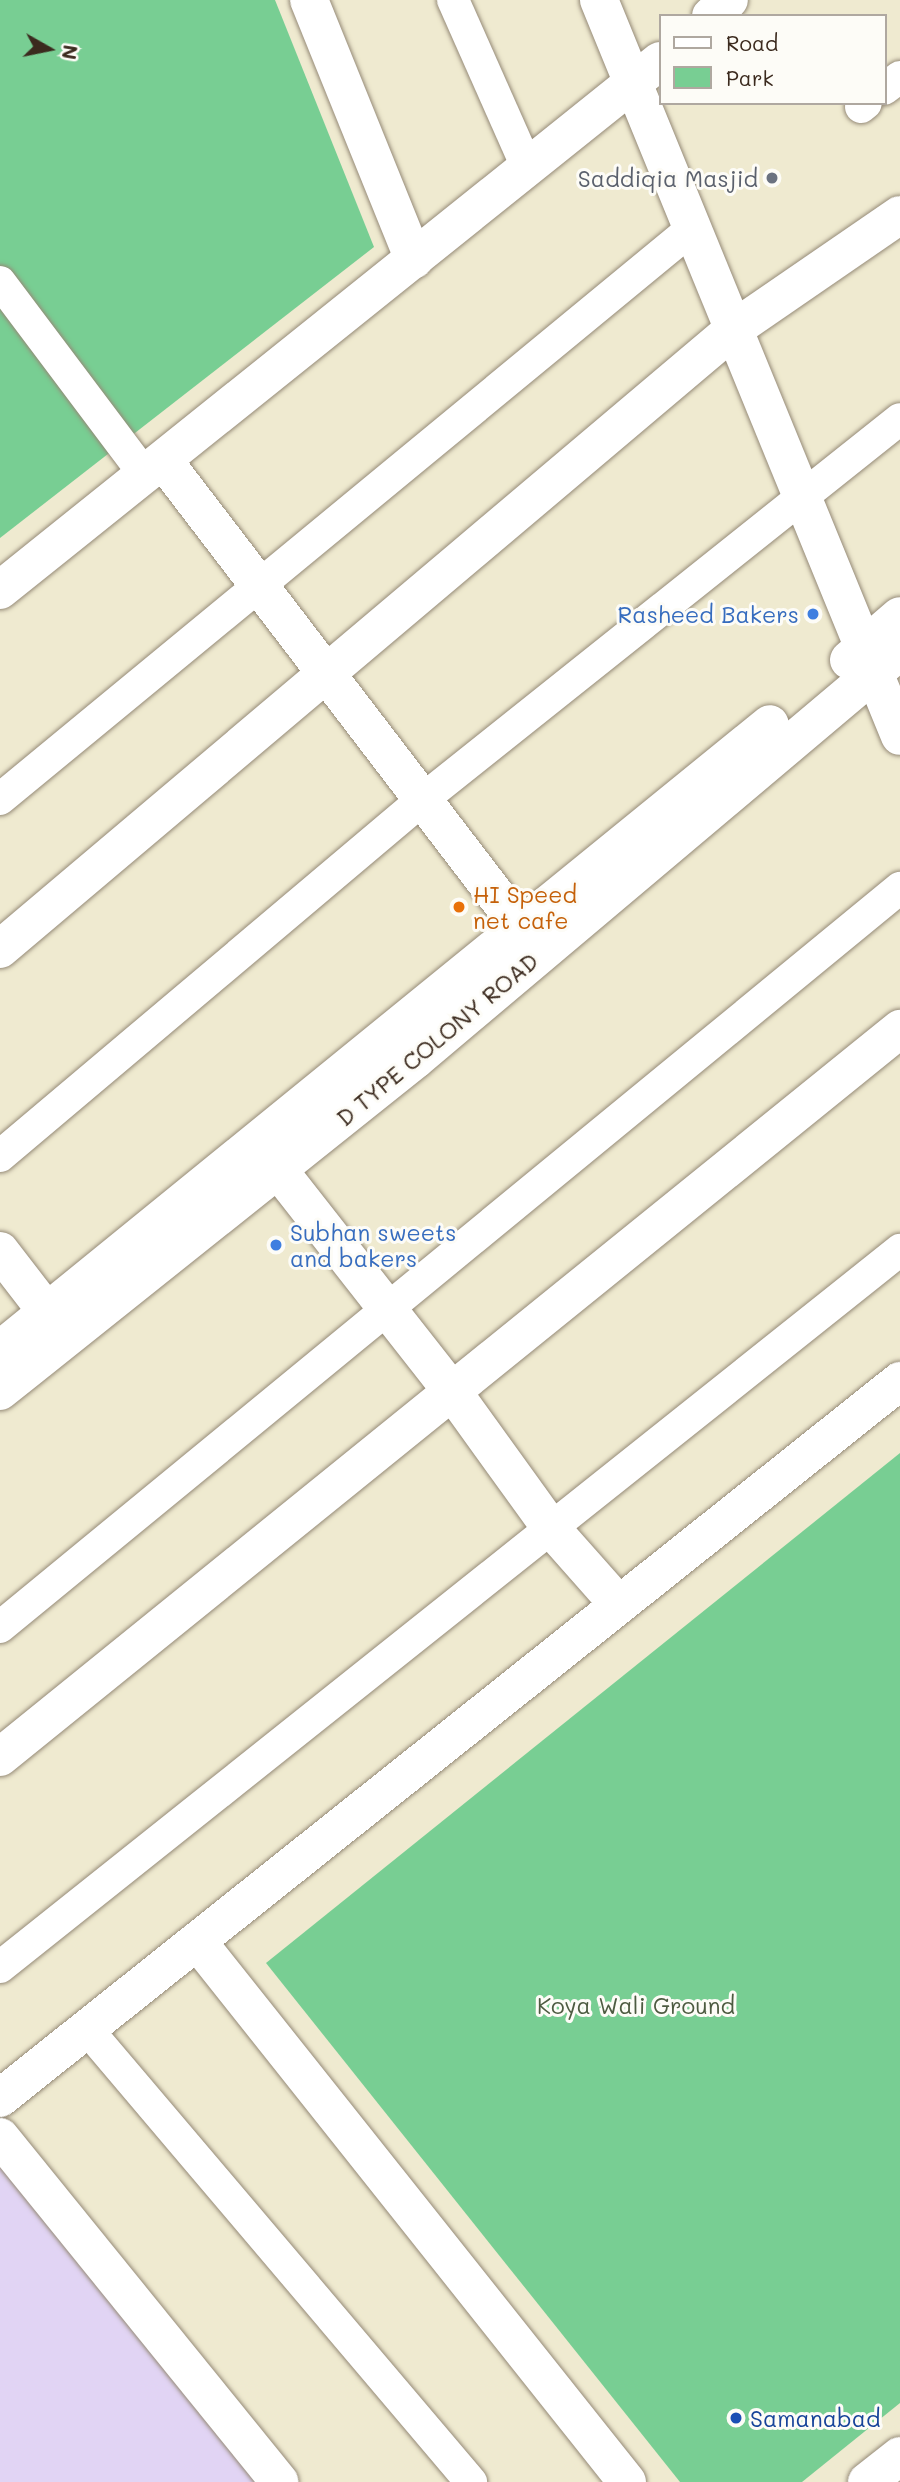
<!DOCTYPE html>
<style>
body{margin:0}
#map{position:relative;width:900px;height:2482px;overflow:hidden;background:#efead0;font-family:Mali,sans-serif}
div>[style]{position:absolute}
.built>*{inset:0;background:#e1d4f4}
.green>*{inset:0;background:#78ce93}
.roads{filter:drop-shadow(0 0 2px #958a77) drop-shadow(0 0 2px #958a77)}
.pedestrian>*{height:32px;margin:-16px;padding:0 16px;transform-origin:16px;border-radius:16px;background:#fff}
.minor>*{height:38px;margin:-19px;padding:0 19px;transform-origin:19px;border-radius:19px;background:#fff}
.secondary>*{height:38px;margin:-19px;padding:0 19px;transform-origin:19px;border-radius:19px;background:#fff}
.dots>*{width:19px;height:19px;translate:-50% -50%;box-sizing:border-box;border:4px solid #fdfcf7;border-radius:50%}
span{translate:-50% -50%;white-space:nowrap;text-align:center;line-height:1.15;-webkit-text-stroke:6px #fdfcf7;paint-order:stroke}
.worship-label{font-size:23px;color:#5b616d}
.right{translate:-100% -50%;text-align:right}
.shop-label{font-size:23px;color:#366cbe}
.left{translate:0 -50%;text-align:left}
.food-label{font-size:23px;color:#c56008}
.street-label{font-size:23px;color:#3b2a1e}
.park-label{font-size:23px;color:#4d5b41}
.transit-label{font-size:23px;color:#164399}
.legend{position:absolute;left:659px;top:14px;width:228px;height:91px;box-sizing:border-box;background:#fdfcf7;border:2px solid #afa8a0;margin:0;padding:9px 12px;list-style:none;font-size:21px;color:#3b2a1e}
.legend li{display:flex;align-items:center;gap:14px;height:35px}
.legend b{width:35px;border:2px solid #afa8a0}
.north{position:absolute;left:14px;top:14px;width:70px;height:70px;-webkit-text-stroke:5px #fdfcf7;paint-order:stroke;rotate:99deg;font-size:19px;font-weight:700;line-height:28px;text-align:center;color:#3b2a1e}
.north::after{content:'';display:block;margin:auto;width:24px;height:32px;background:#3b2a1e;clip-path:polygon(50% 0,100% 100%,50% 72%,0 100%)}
</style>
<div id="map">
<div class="built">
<i style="clip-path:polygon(0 2137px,279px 2482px,0 2482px)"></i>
</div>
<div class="green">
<i style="clip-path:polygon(0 0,275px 0,374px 247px,0 538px)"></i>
<i style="clip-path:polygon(900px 1453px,900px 2403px,802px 2482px,680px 2482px,266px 1963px)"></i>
</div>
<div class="roads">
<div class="pedestrian">
<i style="left:453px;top:0;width:185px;rotate:66.1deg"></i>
<i style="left:884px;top:89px;width:20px;rotate:-37deg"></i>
<i style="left:861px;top:107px;width:6px;rotate:-39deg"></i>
<i style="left:0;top:282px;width:241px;rotate:53.1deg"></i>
<i style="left:0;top:799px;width:898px;rotate:-39.49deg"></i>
<i style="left:0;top:1156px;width:552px;rotate:-40.15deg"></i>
<i style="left:422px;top:800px;width:611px;rotate:-38.56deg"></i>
<i style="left:0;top:1627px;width:1165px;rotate:-39.39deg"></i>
<i style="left:0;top:1967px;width:1151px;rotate:-38.54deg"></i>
<i style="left:87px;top:2029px;width:594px;rotate:49.71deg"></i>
</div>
<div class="minor">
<i style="left:309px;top:0;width:280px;rotate:68deg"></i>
<i style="left:599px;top:0;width:795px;rotate:67.76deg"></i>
<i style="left:711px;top:16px;width:24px;rotate:-42deg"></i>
<i style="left:163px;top:460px;width:588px;rotate:52.6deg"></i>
<i style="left:0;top:590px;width:846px;rotate:-38.71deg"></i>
<i style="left:0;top:949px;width:961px;rotate:-40.19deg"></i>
<i style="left:734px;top:329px;width:201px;rotate:-34.5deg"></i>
<i style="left:258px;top:1144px;width:314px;rotate:51.9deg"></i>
<i style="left:452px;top:1391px;width:168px;rotate:54.2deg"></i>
<i style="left:550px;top:1527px;width:104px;rotate:48.5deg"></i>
<i style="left:0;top:1251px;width:77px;rotate:52.4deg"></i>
<i style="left:0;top:1757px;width:1158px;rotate:-38.97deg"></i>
<i style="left:197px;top:1941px;width:691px;rotate:51.52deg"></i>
<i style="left:0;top:2098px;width:1151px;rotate:-38.54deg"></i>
<i style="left:0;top:2137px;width:444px;rotate:51deg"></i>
<i style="left:867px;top:2482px;width:42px;rotate:-38.2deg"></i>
</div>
<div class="secondary">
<i style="left:849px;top:660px;width:67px;rotate:-40.8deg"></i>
<i style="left:0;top:1350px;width:992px;rotate:-39.11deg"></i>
<i style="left:0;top:1391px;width:532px;rotate:-38.59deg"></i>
<i style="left:416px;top:1059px;width:633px;rotate:-40.13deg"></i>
</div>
</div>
<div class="dots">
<i style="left:772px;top:178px;background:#6b7280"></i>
<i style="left:813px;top:614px;background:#3f7fe0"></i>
<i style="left:459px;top:907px;background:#e8710a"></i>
<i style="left:276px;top:1245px;background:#3f7fe0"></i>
<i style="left:736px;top:2418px;background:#1a4fb4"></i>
</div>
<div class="worship-label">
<span class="right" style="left:758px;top:178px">Saddiqia Masjid</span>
</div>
<div class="shop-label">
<span class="right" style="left:799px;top:614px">Rasheed Bakers</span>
<span class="left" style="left:290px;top:1245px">Subhan sweets<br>and bakers</span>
</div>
<div class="food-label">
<span class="left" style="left:473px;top:907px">HI Speed<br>net cafe</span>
</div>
<div class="street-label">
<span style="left:437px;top:1039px;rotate:-40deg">D TYPE COLONY ROAD</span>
</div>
<div class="park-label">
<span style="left:636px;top:2005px">Koya Wali Ground</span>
</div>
<div class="transit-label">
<span class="left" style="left:750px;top:2418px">Samanabad</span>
</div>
<ul class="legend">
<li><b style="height:9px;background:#fff"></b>Road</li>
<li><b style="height:19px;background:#78ce93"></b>Park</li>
</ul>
<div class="north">N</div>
</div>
